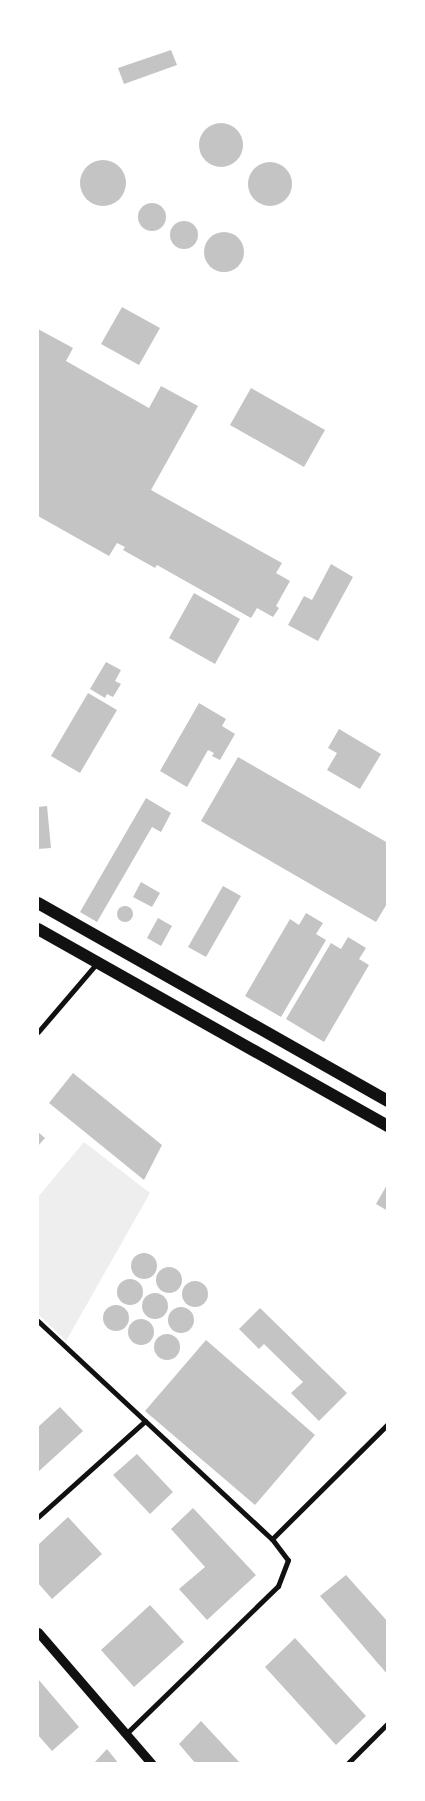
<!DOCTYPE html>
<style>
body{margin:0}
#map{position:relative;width:425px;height:1801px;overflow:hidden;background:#fff;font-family:Lora,serif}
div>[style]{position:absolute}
.green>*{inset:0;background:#eee}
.building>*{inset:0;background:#c4c4c4}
.round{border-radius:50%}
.minor>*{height:5px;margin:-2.5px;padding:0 2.5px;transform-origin:2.5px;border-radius:2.5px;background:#111}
.tertiary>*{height:9px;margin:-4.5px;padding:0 4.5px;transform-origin:4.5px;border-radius:4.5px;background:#111}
.primary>*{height:12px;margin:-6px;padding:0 6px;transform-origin:6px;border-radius:6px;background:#111}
span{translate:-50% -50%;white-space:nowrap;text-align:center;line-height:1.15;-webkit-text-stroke:4.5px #fff;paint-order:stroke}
.frame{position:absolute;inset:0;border:39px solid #fff;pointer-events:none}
</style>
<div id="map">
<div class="green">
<i style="clip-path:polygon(84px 1142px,150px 1193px,66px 1341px,38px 1314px,38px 1197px)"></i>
</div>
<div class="building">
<i style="clip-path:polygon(171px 50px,177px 65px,124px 84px,118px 68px)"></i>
<i class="round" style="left:199px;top:123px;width:44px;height:44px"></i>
<i class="round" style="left:80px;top:160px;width:46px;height:46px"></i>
<i class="round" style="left:248px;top:162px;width:44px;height:44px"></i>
<i class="round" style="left:138px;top:203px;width:28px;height:28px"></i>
<i class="round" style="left:170px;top:221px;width:28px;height:28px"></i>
<i class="round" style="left:204px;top:232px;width:40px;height:40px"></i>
<i style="clip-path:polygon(122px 307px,160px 328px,139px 365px,101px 344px)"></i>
<i style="clip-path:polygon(38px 329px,73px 348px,66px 361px,149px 408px,161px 386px,198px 406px,151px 490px,282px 563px,276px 573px,290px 581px,276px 606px,279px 608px,273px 617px,257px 608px,251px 618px,157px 565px,155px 568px,123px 550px,125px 547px,117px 543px,109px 556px,38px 516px)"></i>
<i style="clip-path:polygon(251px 388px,325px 430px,304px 467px,230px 425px)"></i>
<i style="clip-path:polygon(331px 564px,353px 577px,318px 641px,288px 625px,304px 596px,312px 600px)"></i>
<i style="clip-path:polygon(194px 593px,240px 619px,215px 664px,169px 638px)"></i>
<i style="clip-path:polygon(106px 662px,121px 670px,115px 681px,121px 684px,113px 697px,107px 694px,105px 698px,90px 689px)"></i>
<i style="clip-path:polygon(88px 693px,117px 710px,80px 773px,51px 756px)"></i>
<i style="clip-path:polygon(199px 703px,226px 719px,222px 726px,235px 734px,220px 760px,212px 756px,214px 753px,208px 750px,187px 787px,160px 771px)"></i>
<i style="clip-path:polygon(339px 729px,381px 754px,360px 789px,327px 770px,337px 753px,328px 748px)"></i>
<i style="clip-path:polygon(238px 757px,388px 843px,388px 902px,376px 922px,201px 821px)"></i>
<i style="clip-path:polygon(146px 798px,171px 813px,161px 832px,152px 827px,97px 922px,80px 912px)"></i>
<i style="clip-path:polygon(47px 806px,51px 848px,38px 849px,38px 807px)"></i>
<i style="clip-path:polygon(141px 882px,160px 893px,152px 907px,133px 897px)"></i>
<i style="clip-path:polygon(223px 886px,241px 896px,206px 957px,188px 947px)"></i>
<i class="round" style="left:117px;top:906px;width:16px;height:16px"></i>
<i style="clip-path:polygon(306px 913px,323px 923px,316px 934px,326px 940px,281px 1017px,245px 996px,290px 919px,299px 925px)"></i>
<i style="clip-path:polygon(158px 918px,172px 926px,161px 946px,147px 938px)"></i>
<i style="clip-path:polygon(348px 937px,366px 948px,359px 959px,369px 965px,324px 1042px,286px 1019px,331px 943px,341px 949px)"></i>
<i style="clip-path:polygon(73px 1073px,162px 1145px,144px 1180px,49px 1103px)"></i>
<i style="clip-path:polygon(38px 1132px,45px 1138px,38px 1146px)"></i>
<i style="clip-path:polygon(388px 1183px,388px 1211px,376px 1204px)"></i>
<i class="round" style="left:131px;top:1253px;width:26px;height:26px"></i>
<i class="round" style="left:156px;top:1267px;width:26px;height:26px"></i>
<i class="round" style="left:117px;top:1279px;width:26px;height:26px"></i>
<i class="round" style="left:182px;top:1281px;width:26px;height:26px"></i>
<i class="round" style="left:142px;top:1293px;width:26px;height:26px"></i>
<i class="round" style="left:103px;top:1305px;width:26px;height:26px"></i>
<i class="round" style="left:168px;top:1307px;width:26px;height:26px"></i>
<i style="clip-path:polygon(260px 1308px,347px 1393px,319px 1421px,291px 1393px,303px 1382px,264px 1344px,259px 1349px,239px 1329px)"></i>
<i class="round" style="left:128px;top:1319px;width:26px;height:26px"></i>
<i class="round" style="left:154px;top:1334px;width:26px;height:26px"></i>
<i style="clip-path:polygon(206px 1340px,315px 1435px,255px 1505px,145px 1411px)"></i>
<i style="clip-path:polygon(60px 1407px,83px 1431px,38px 1472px,38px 1427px)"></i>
<i style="clip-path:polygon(137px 1454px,173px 1492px,150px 1514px,113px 1475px)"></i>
<i style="clip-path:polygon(193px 1508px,256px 1575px,207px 1620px,179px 1589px,205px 1567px,171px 1529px)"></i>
<i style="clip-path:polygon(68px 1517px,102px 1554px,52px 1599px,38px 1583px,38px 1545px)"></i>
<i style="clip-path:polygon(346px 1575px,388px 1622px,388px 1675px,320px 1596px)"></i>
<i style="clip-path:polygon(150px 1605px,184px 1642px,134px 1687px,101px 1650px)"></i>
<i style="clip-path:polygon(295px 1638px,366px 1716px,336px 1745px,265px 1667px)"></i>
<i style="clip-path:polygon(38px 1679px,79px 1727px,52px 1751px,38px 1735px)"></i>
<i style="clip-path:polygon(201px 1721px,241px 1764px,196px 1764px,179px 1744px)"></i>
<i style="clip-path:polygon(107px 1749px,119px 1764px,93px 1764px)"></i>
</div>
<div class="minor">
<i style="left:38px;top:1032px;width:91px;rotate:-49.5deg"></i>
<i style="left:38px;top:1321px;width:320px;rotate:43deg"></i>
<i style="left:272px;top:1539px;width:26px;rotate:53deg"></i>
<i style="left:288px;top:1560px;width:28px;rotate:111deg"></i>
<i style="left:278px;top:1586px;width:211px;rotate:135.8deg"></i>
<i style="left:38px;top:1517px;width:144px;rotate:-41.9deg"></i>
<i style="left:272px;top:1539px;width:163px;rotate:-44.8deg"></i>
<i style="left:347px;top:1764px;width:58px;rotate:-45deg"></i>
</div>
<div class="tertiary">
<i style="left:38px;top:1632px;width:174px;rotate:49.2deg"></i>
</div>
<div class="primary">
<i style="left:38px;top:903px;width:402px;rotate:29.5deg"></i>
<i style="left:38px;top:929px;width:402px;rotate:29.4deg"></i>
</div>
<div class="frame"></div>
</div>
